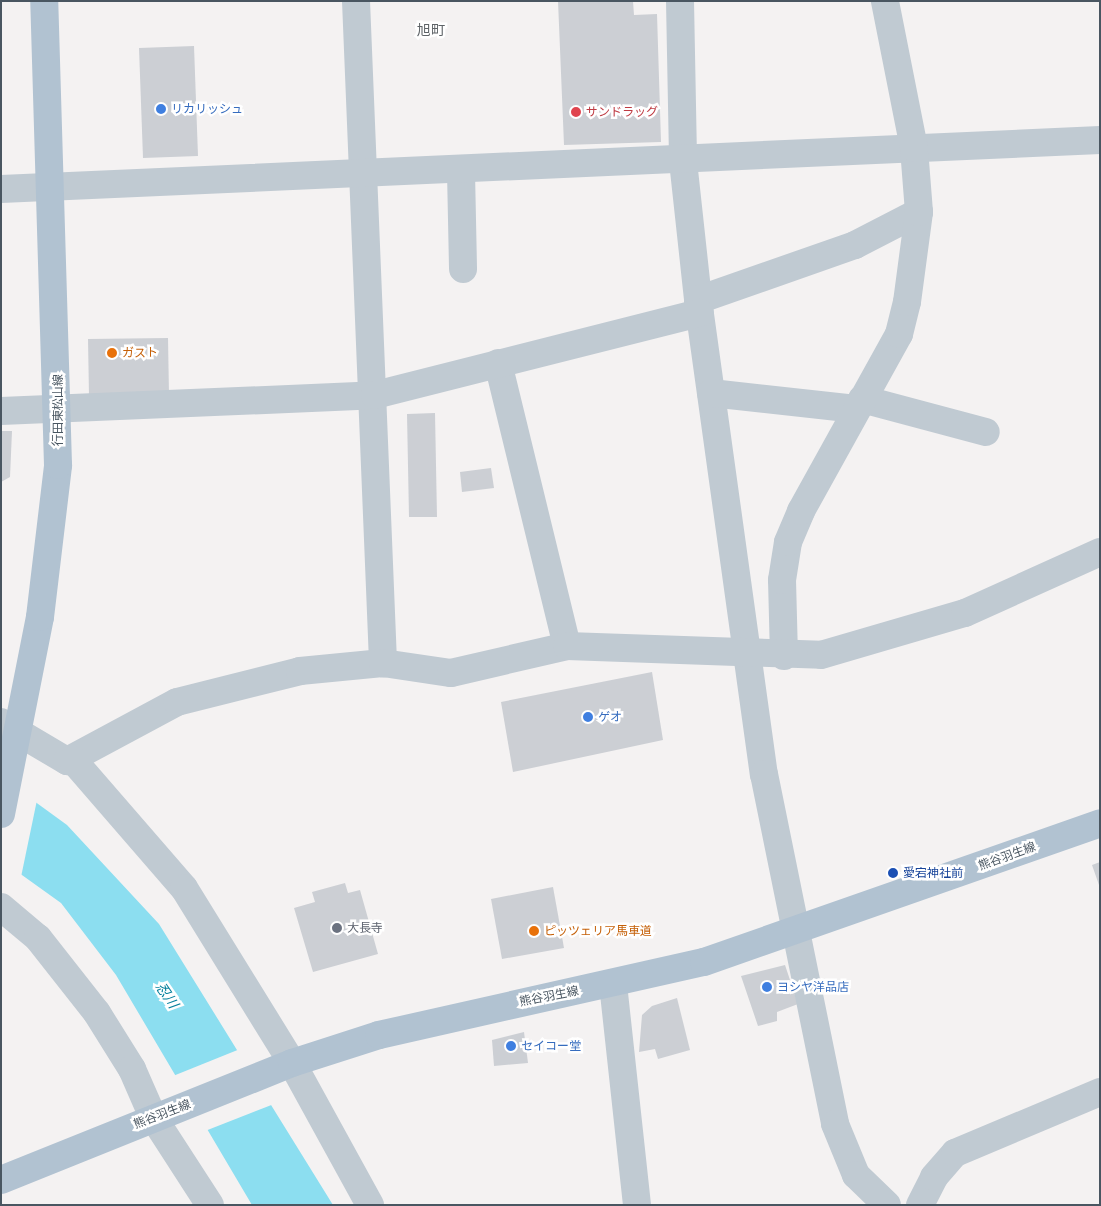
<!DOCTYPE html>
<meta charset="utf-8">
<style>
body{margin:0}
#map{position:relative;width:1101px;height:1206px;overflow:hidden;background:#f4f2f2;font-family:Barlow,"Noto Sans JP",sans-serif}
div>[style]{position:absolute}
.water>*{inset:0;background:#8cdef0}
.pier>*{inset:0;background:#f4f2f2}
.building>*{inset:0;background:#cccfd4}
.minor>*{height:28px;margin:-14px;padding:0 14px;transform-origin:14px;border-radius:14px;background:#c0cad2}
.major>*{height:28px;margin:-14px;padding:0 14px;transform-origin:14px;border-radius:14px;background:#b1c2d1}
.dots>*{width:14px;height:14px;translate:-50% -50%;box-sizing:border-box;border:2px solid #fff;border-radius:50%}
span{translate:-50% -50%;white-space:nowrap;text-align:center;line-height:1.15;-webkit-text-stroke:5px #fff;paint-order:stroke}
.shop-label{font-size:12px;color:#366cbe}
.left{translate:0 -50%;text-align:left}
.health-label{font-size:12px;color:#be3a42}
.food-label{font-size:12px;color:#c56008}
.street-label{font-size:12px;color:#495661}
.transit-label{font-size:12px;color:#164399}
.worship-label{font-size:12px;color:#5b616d}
.neighbourhood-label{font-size:14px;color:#5e6367}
.water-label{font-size:14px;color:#08819d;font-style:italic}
.frame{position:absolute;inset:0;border:2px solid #495661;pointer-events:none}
</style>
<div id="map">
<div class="water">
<i style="clip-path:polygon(1px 777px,67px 825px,159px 924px,333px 1205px,252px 1205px,116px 975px,61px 903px,1px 860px)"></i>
</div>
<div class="pier">
<i style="clip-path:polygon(1px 775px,37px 800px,21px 877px,1px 863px)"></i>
<i style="clip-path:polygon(240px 1049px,274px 1104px,205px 1131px,173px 1076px)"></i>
</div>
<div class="building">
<i style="clip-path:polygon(558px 1px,633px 1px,634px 15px,657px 14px,661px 142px,564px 145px)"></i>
<i style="clip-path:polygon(194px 46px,198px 156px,143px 158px,139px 48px)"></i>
<i style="clip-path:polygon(168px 338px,169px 395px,89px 396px,88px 339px)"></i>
<i style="clip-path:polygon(435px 413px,437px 517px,409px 517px,407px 414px)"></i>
<i style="clip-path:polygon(1px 431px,12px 431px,10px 477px,1px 482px)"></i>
<i style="clip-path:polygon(491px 468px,494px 488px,462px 492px,460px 472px)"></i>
<i style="clip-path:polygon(652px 672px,663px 740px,513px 772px,501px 702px)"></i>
<i style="clip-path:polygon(1100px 862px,1100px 885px,1099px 885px,1092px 865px)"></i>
<i style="clip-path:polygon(345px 883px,348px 893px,360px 890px,378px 954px,313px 972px,294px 908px,315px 902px,312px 892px)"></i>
<i style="clip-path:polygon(553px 887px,564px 948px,502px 959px,491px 899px)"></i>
<i style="clip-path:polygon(785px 965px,798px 1004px,777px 1012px,777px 1021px,758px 1026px,741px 976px)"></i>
<i style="clip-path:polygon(677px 998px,690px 1050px,658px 1059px,655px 1049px,639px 1052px,642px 1015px,652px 1006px)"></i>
<i style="clip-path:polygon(524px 1032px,528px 1063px,494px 1066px,492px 1040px)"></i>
</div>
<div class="minor">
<i style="left:356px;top:1px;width:663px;rotate:87.66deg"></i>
<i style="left:680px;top:1px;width:160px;rotate:88.9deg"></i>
<i style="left:683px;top:161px;width:140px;rotate:83.8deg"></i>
<i style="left:698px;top:300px;width:479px;rotate:82.1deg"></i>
<i style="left:764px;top:774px;width:357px;rotate:78.5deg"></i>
<i style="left:835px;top:1124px;width:55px;rotate:67.6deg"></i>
<i style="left:856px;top:1175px;width:43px;rotate:44.1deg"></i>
<i style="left:461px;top:172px;width:97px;rotate:88.8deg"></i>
<i style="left:1px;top:189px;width:1100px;rotate:-2.55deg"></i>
<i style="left:698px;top:300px;width:166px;rotate:-19.3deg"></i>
<i style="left:855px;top:245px;width:72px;rotate:-27.3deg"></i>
<i style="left:498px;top:363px;width:291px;rotate:76.3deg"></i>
<i style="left:711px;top:393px;width:146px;rotate:6.3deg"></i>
<i style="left:862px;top:399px;width:128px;rotate:14.9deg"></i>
<i style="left:1px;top:411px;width:374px;rotate:-2.4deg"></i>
<i style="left:375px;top:395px;width:335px;rotate:-14.2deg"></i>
<i style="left:784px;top:656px;width:76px;rotate:-91.5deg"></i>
<i style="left:782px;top:580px;width:38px;rotate:-81deg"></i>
<i style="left:788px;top:542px;width:34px;rotate:-67deg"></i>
<i style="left:801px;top:511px;width:202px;rotate:-61deg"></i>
<i style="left:899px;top:334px;width:33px;rotate:-76deg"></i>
<i style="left:907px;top:302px;width:91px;rotate:-82.4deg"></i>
<i style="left:919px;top:212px;width:64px;rotate:-94.5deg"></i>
<i style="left:914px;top:148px;width:150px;rotate:-101.2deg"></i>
<i style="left:1px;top:722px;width:77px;rotate:30.6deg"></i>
<i style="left:67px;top:761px;width:125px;rotate:-28.2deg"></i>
<i style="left:177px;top:702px;width:127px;rotate:-14.1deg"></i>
<i style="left:300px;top:671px;width:83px;rotate:-5.5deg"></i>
<i style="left:383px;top:663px;width:69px;rotate:8.4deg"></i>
<i style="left:451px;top:673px;width:119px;rotate:-13.1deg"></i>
<i style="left:567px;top:646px;width:254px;rotate:2deg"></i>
<i style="left:821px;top:655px;width:150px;rotate:-16.3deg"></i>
<i style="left:965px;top:613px;width:148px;rotate:-24.3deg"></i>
<i style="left:73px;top:760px;width:169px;rotate:49.1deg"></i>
<i style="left:184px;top:888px;width:206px;rotate:58.3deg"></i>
<i style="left:292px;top:1063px;width:162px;rotate:61.2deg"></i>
<i style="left:1px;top:907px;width:48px;rotate:40deg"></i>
<i style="left:38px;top:938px;width:95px;rotate:51.8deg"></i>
<i style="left:97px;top:1013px;width:66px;rotate:58deg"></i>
<i style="left:132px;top:1069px;width:52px;rotate:66.4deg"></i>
<i style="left:153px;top:1117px;width:105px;rotate:57.1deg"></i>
<i style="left:613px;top:984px;width:222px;rotate:83.8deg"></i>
<i style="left:920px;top:1205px;width:31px;rotate:-63deg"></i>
<i style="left:934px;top:1177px;width:32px;rotate:-49deg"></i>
<i style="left:955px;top:1153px;width:157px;rotate:-22.8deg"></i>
</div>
<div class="major">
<i style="left:1px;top:814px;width:201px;rotate:-78.8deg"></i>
<i style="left:40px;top:617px;width:153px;rotate:-83.2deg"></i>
<i style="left:58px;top:465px;width:464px;rotate:-91.7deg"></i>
<i style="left:1px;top:1180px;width:314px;rotate:-21.9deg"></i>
<i style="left:292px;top:1063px;width:91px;rotate:-17.8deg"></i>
<i style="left:379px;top:1035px;width:333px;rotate:-12.7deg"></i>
<i style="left:704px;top:962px;width:420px;rotate:-19.3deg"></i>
</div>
<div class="dots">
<i style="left:161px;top:109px;background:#3f7fe0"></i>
<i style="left:576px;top:112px;background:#e0444e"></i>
<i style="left:112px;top:353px;background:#e8710a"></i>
<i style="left:588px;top:717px;background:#3f7fe0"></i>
<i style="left:893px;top:873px;background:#1a4fb4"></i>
<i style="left:337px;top:928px;background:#6b7280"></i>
<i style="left:534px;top:931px;background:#e8710a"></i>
<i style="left:767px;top:987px;background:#3f7fe0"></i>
<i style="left:511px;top:1046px;background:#3f7fe0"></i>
</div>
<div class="shop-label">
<span class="left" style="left:171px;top:109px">リカリッシュ</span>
<span class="left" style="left:598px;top:717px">ゲオ</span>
<span class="left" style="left:777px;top:987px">ヨシヤ洋品店</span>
<span class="left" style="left:521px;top:1046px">セイコー堂</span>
</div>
<div class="health-label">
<span class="left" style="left:586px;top:112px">サンドラッグ</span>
</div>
<div class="food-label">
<span class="left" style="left:122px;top:353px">ガスト</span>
<span class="left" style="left:544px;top:931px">ピッツェリア馬車道</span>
</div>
<div class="street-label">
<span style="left:58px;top:410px;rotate:-90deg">行田東松山線</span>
<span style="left:1007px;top:856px;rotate:-20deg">熊谷羽生線</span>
<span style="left:549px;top:996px;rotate:-11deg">熊谷羽生線</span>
<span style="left:162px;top:1114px;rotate:-21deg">熊谷羽生線</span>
</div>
<div class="transit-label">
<span class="left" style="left:903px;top:873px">愛宕神社前</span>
</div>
<div class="worship-label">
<span class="left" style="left:347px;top:928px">大長寺</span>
</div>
<div class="neighbourhood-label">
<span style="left:431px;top:30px">旭町</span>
</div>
<div class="water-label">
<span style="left:167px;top:995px;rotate:56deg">忍川</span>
</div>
<div class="frame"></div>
</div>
